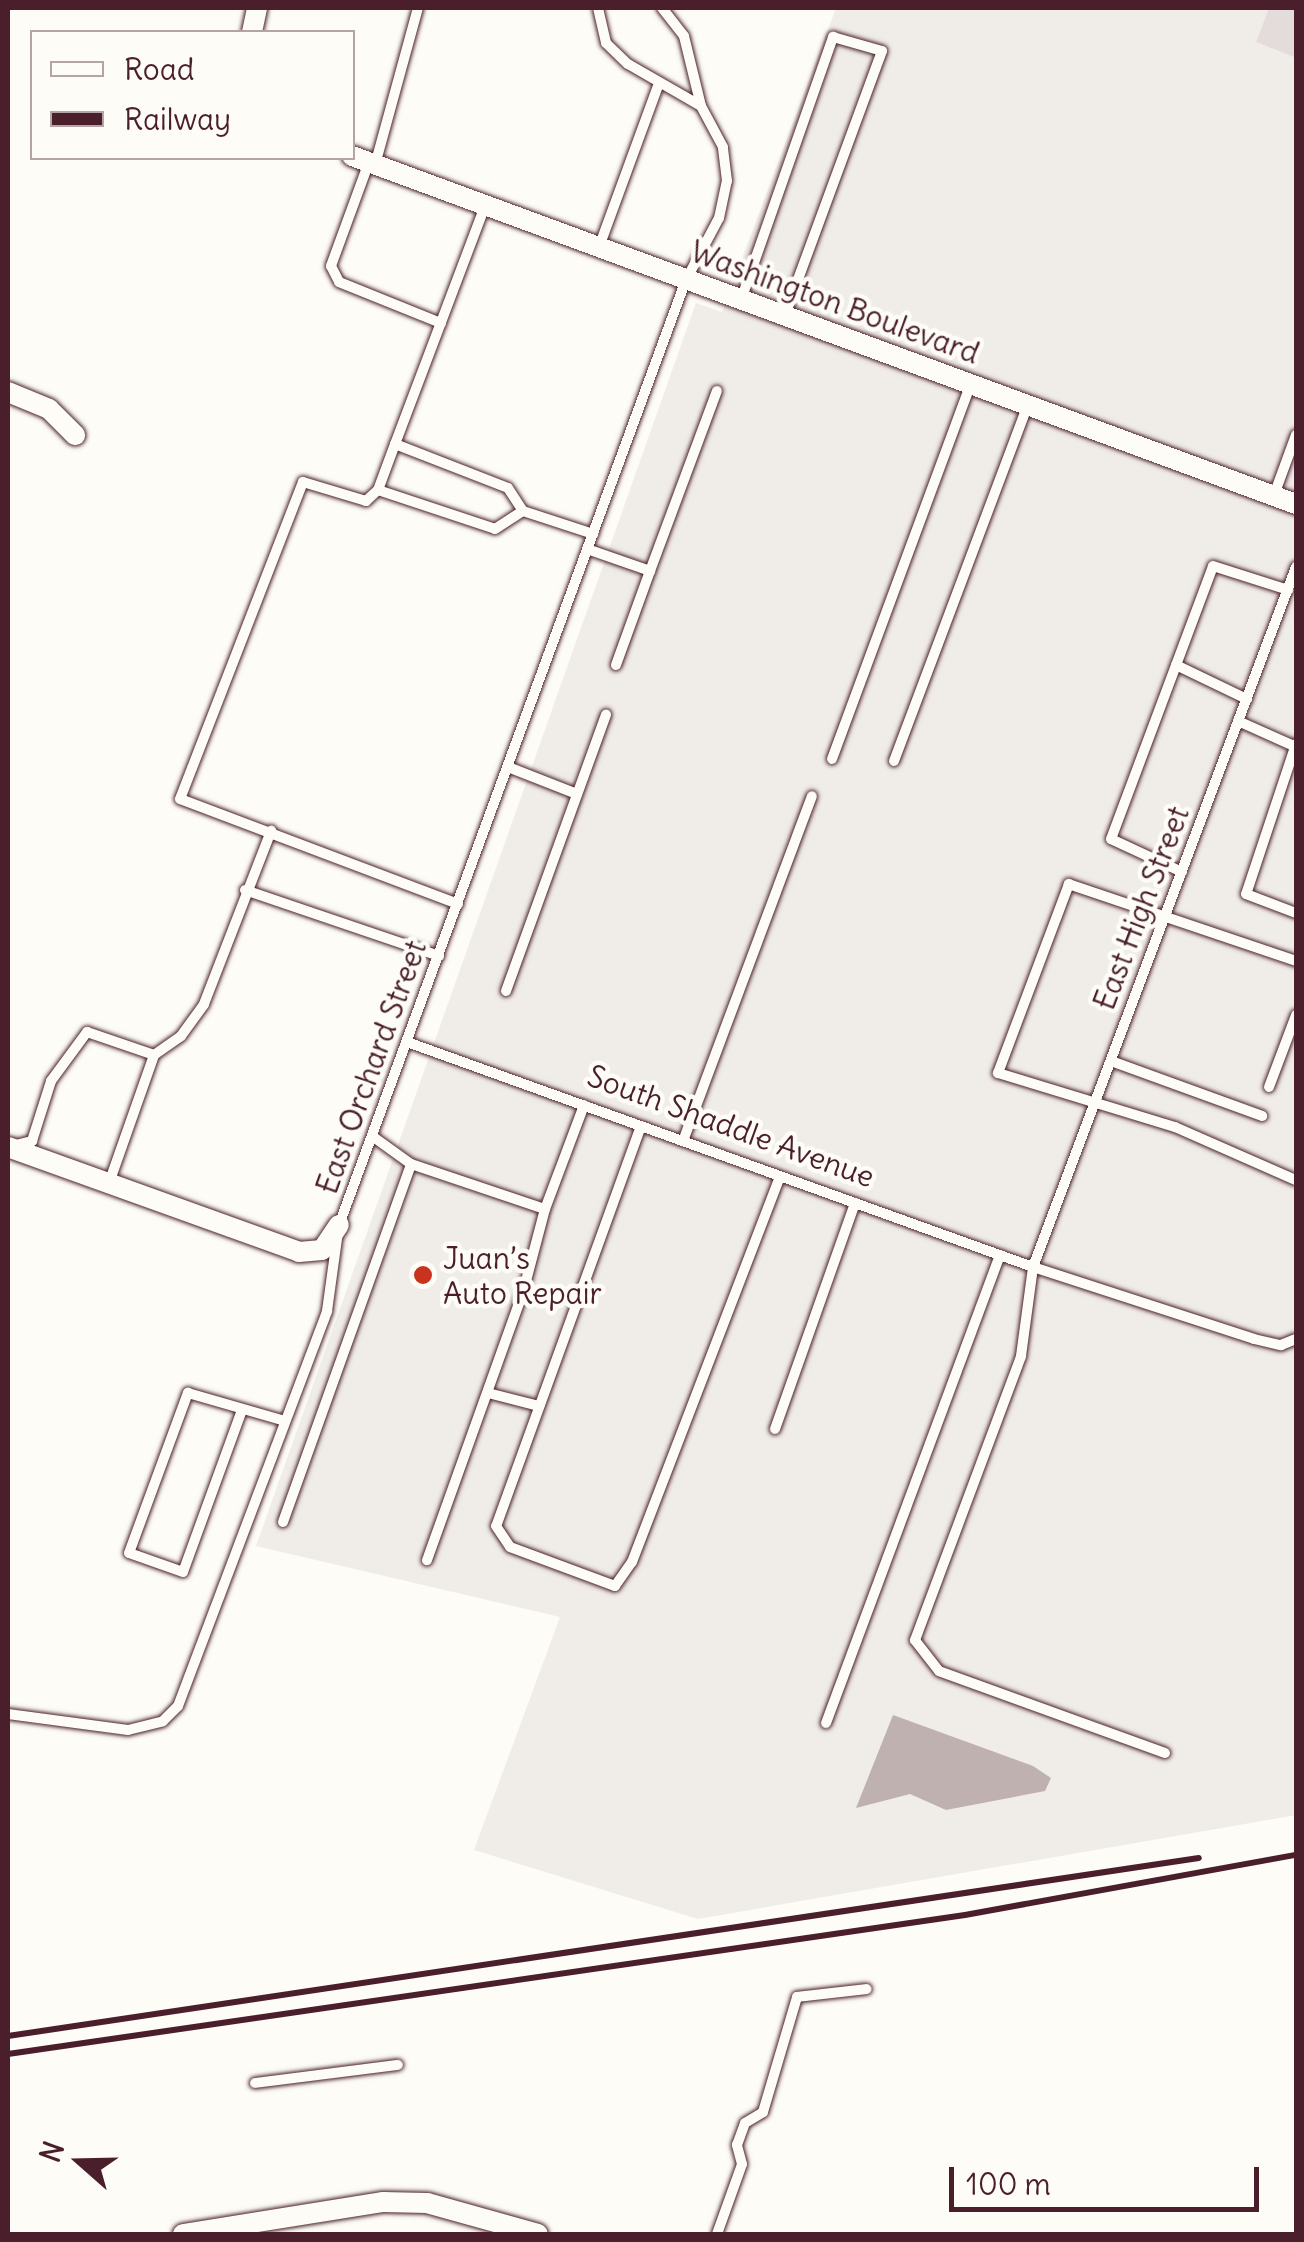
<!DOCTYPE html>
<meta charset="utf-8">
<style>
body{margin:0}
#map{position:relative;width:1304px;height:2242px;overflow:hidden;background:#fdfcf7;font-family:Delius,sans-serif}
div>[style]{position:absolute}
.built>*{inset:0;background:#f0ece8}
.green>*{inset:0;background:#e3dcda}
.water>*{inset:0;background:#c0b1b1}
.roads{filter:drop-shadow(0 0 2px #4a1f2b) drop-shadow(0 0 2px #4a1f2b)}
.service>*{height:10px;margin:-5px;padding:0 5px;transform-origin:5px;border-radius:5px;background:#fdfcf7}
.minor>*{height:20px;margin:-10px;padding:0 10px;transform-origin:10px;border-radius:10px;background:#fdfcf7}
.rail>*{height:6px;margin:-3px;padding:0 3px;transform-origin:3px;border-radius:3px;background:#4a1f2b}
.dots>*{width:28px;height:28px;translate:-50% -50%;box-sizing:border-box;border:5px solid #fdfcf7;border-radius:50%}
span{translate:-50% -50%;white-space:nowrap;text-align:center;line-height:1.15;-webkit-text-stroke:9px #fdfcf7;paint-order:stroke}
.street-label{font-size:30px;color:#4a1f2b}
.poi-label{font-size:30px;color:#4a1f2b}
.left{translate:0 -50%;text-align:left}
.frame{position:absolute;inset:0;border:10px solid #4a1f2b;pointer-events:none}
.legend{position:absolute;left:30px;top:30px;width:325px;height:130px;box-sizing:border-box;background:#fdfcf7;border:2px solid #b5a4a5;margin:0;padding:12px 18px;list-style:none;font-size:30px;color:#4a1f2b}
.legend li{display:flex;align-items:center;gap:20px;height:50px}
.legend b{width:50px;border:2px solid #b5a4a5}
.north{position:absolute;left:30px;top:2112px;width:100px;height:100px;-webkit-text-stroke:8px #fdfcf7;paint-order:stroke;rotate:290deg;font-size:28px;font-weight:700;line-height:40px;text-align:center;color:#4a1f2b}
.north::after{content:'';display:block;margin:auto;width:35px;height:45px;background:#4a1f2b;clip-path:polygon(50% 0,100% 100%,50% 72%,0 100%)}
.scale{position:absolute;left:949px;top:2167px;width:310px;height:45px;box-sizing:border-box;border:5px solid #4a1f2b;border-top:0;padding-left:12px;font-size:30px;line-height:35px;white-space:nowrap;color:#4a1f2b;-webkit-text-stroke:8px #fdfcf7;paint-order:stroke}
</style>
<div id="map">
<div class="built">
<i style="clip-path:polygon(836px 8px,1269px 8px,1256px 42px,1296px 58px,1296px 1815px,698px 1919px,474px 1850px,560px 1617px,256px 1546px,696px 303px,722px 312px)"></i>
</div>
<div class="green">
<i style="clip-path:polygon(1269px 8px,1296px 8px,1296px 58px,1256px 42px)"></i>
</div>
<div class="water">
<i style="clip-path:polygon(893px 1715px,1033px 1766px,1051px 1778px,1045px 1791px,946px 1810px,910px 1794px,856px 1808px)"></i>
</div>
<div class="roads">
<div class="service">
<i style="left:598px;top:8px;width:36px;rotate:77deg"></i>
<i style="left:606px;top:43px;width:30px;rotate:44deg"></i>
<i style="left:628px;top:64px;width:84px;rotate:29.9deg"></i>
<i style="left:369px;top:162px;width:111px;rotate:110.1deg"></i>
<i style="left:331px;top:266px;width:18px;rotate:63deg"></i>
<i style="left:339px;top:282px;width:110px;rotate:21.9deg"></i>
<i style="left:375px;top:165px;width:163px;rotate:-74.7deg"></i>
<i style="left:485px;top:206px;width:254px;rotate:110.7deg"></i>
<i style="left:395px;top:444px;width:121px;rotate:21.3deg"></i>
<i style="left:508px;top:488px;width:27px;rotate:57deg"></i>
<i style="left:599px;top:247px;width:175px;rotate:-69.9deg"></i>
<i style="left:741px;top:300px;width:279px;rotate:-70.7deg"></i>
<i style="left:833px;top:37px;width:51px;rotate:15.9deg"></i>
<i style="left:882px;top:51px;width:281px;rotate:110.2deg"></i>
<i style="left:378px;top:490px;width:49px;rotate:-69.7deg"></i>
<i style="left:1274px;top:495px;width:64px;rotate:-69.9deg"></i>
<i style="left:587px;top:549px;width:67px;rotate:19.2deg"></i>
<i style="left:650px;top:571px;width:100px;rotate:109.9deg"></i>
<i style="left:650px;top:571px;width:192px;rotate:-69.6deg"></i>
<i style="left:1176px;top:665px;width:79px;rotate:25.6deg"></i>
<i style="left:1238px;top:721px;width:64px;rotate:24.1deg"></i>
<i style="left:1296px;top:744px;width:158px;rotate:108.4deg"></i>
<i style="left:1246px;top:894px;width:53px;rotate:20.8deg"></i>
<i style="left:832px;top:759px;width:399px;rotate:-69.7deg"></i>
<i style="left:894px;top:761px;width:380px;rotate:-69.4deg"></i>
<i style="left:508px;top:767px;width:74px;rotate:21.4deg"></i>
<i style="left:1182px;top:872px;width:78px;rotate:-155.1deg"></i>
<i style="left:1111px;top:839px;width:291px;rotate:-69.5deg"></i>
<i style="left:1213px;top:566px;width:79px;rotate:17.7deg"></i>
<i style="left:245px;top:890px;width:205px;rotate:18.8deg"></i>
<i style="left:458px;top:904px;width:297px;rotate:-159.3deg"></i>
<i style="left:180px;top:799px;width:340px;rotate:-68.8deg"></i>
<i style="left:303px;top:482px;width:66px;rotate:16.8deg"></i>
<i style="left:366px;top:501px;width:16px;rotate:-43deg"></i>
<i style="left:378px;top:490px;width:123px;rotate:18.4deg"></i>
<i style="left:495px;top:529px;width:33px;rotate:-33deg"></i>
<i style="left:523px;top:511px;width:74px;rotate:18.2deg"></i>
<i style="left:1296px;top:961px;width:240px;rotate:-161.3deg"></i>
<i style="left:1069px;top:884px;width:202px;rotate:110.6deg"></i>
<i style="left:998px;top:1073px;width:185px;rotate:17deg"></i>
<i style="left:1175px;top:1127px;width:132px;rotate:23.7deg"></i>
<i style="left:506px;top:991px;width:294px;rotate:-70.1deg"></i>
<i style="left:407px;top:1042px;width:665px;rotate:19.77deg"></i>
<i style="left:1033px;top:1267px;width:232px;rotate:18deg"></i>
<i style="left:1254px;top:1339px;width:28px;rotate:13deg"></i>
<i style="left:1281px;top:1345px;width:16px;rotate:-22deg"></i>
<i style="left:1111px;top:1061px;width:161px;rotate:20deg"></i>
<i style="left:1269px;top:1087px;width:77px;rotate:-69.4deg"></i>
<i style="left:641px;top:1126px;width:425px;rotate:109.9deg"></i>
<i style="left:496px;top:1526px;width:25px;rotate:56deg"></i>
<i style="left:510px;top:1547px;width:112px;rotate:20.4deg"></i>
<i style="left:615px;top:1586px;width:29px;rotate:-55deg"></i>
<i style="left:632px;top:1562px;width:413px;rotate:-69deg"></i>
<i style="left:683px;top:1141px;width:368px;rotate:-69.5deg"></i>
<i style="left:12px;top:1146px;width:21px;rotate:-14deg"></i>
<i style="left:32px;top:1141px;width:63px;rotate:-72.4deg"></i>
<i style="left:51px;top:1081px;width:61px;rotate:-53.7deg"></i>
<i style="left:87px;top:1032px;width:71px;rotate:18.9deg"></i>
<i style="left:154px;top:1055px;width:33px;rotate:-35deg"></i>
<i style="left:181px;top:1036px;width:39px;rotate:-54deg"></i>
<i style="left:204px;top:1004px;width:186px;rotate:-68.8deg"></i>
<i style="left:411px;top:1164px;width:141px;rotate:18.6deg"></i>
<i style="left:545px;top:1209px;width:86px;rotate:104.8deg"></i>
<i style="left:523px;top:1292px;width:285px;rotate:109.7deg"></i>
<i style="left:109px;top:1183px;width:136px;rotate:-70.6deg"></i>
<i style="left:545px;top:1209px;width:111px;rotate:-69.4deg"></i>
<i style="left:488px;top:1393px;width:53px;rotate:14.3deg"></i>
<i style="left:242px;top:1410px;width:172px;rotate:110deg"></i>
<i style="left:183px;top:1572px;width:57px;rotate:-160.6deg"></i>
<i style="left:129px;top:1553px;width:171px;rotate:-69.8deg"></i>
<i style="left:188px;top:1393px;width:101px;rotate:16.1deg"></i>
<i style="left:775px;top:1429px;width:240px;rotate:-70.5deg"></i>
<i style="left:283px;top:1522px;width:380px;rotate:-70.3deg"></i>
<i style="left:411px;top:1164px;width:48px;rotate:-144.3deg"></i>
<i style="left:8px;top:1714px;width:121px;rotate:7.6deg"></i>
<i style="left:128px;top:1730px;width:36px;rotate:-14deg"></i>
<i style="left:163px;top:1721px;width:21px;rotate:-45deg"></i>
<i style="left:178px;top:1706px;width:422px;rotate:-69.3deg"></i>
<i style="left:327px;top:1311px;width:87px;rotate:-82.1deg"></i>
<i style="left:339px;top:1225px;width:1007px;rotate:-69.84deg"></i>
<i style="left:686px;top:280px;width:70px;rotate:-62deg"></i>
<i style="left:719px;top:218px;width:38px;rotate:-78deg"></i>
<i style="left:727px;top:181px;width:34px;rotate:-97deg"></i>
<i style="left:723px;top:147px;width:47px;rotate:-118.2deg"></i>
<i style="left:701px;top:106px;width:72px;rotate:-103.7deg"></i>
<i style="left:684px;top:36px;width:36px;rotate:-128deg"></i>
<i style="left:826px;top:1723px;width:499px;rotate:-69.6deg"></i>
<i style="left:1165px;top:1753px;width:240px;rotate:-160.1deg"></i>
<i style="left:939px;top:1671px;width:39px;rotate:-128deg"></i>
<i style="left:915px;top:1640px;width:303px;rotate:-69.5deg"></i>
<i style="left:1021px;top:1356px;width:90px;rotate:-82.3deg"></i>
<i style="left:1033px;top:1267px;width:748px;rotate:-69.41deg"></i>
<i style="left:255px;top:2083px;width:144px;rotate:-7.2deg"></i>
<i style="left:717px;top:2234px;width:74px;rotate:-70.3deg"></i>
<i style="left:742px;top:2164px;width:20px;rotate:-105deg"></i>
<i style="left:737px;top:2145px;width:23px;rotate:-70deg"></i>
<i style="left:745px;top:2123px;width:21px;rotate:-31deg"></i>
<i style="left:763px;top:2112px;width:120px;rotate:-73.5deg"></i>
<i style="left:797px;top:1997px;width:70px;rotate:-6.5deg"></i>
</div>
<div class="minor">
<i style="left:252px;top:32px;width:25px;rotate:-78deg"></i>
<i style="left:352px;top:156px;width:1006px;rotate:20.24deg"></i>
<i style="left:8px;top:392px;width:44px;rotate:22.5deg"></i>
<i style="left:49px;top:409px;width:37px;rotate:45deg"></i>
<i style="left:8px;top:1147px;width:309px;rotate:19.8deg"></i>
<i style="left:299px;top:1252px;width:23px;rotate:-5deg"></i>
<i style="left:322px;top:1250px;width:30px;rotate:-56deg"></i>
<i style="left:183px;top:2234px;width:203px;rotate:-9.1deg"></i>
<i style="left:383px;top:2202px;width:44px;rotate:1.3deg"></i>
<i style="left:427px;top:2203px;width:115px;rotate:15.6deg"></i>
</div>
</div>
<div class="rail">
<i style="left:8px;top:2036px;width:1204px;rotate:-8.5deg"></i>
<i style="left:8px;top:2054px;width:967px;rotate:-8.26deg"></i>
<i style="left:965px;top:1915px;width:336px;rotate:-10.3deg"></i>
</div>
<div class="dots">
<i style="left:423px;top:1275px;background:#c8321e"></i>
</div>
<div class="street-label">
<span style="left:835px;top:302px;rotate:20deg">Washington Boulevard</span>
<span style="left:1141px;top:908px;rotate:-69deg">East High Street</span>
<span style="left:371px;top:1067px;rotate:-70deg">East Orchard Street</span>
<span style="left:731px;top:1126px;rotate:20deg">South Shaddle Avenue</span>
</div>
<div class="poi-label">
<span class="left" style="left:443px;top:1275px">Juan’s<br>Auto Repair</span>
</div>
<div class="frame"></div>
<ul class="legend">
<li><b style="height:12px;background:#fdfcf7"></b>Road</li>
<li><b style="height:12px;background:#4a1f2b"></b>Railway</li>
</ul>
<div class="north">N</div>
<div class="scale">100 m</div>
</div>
